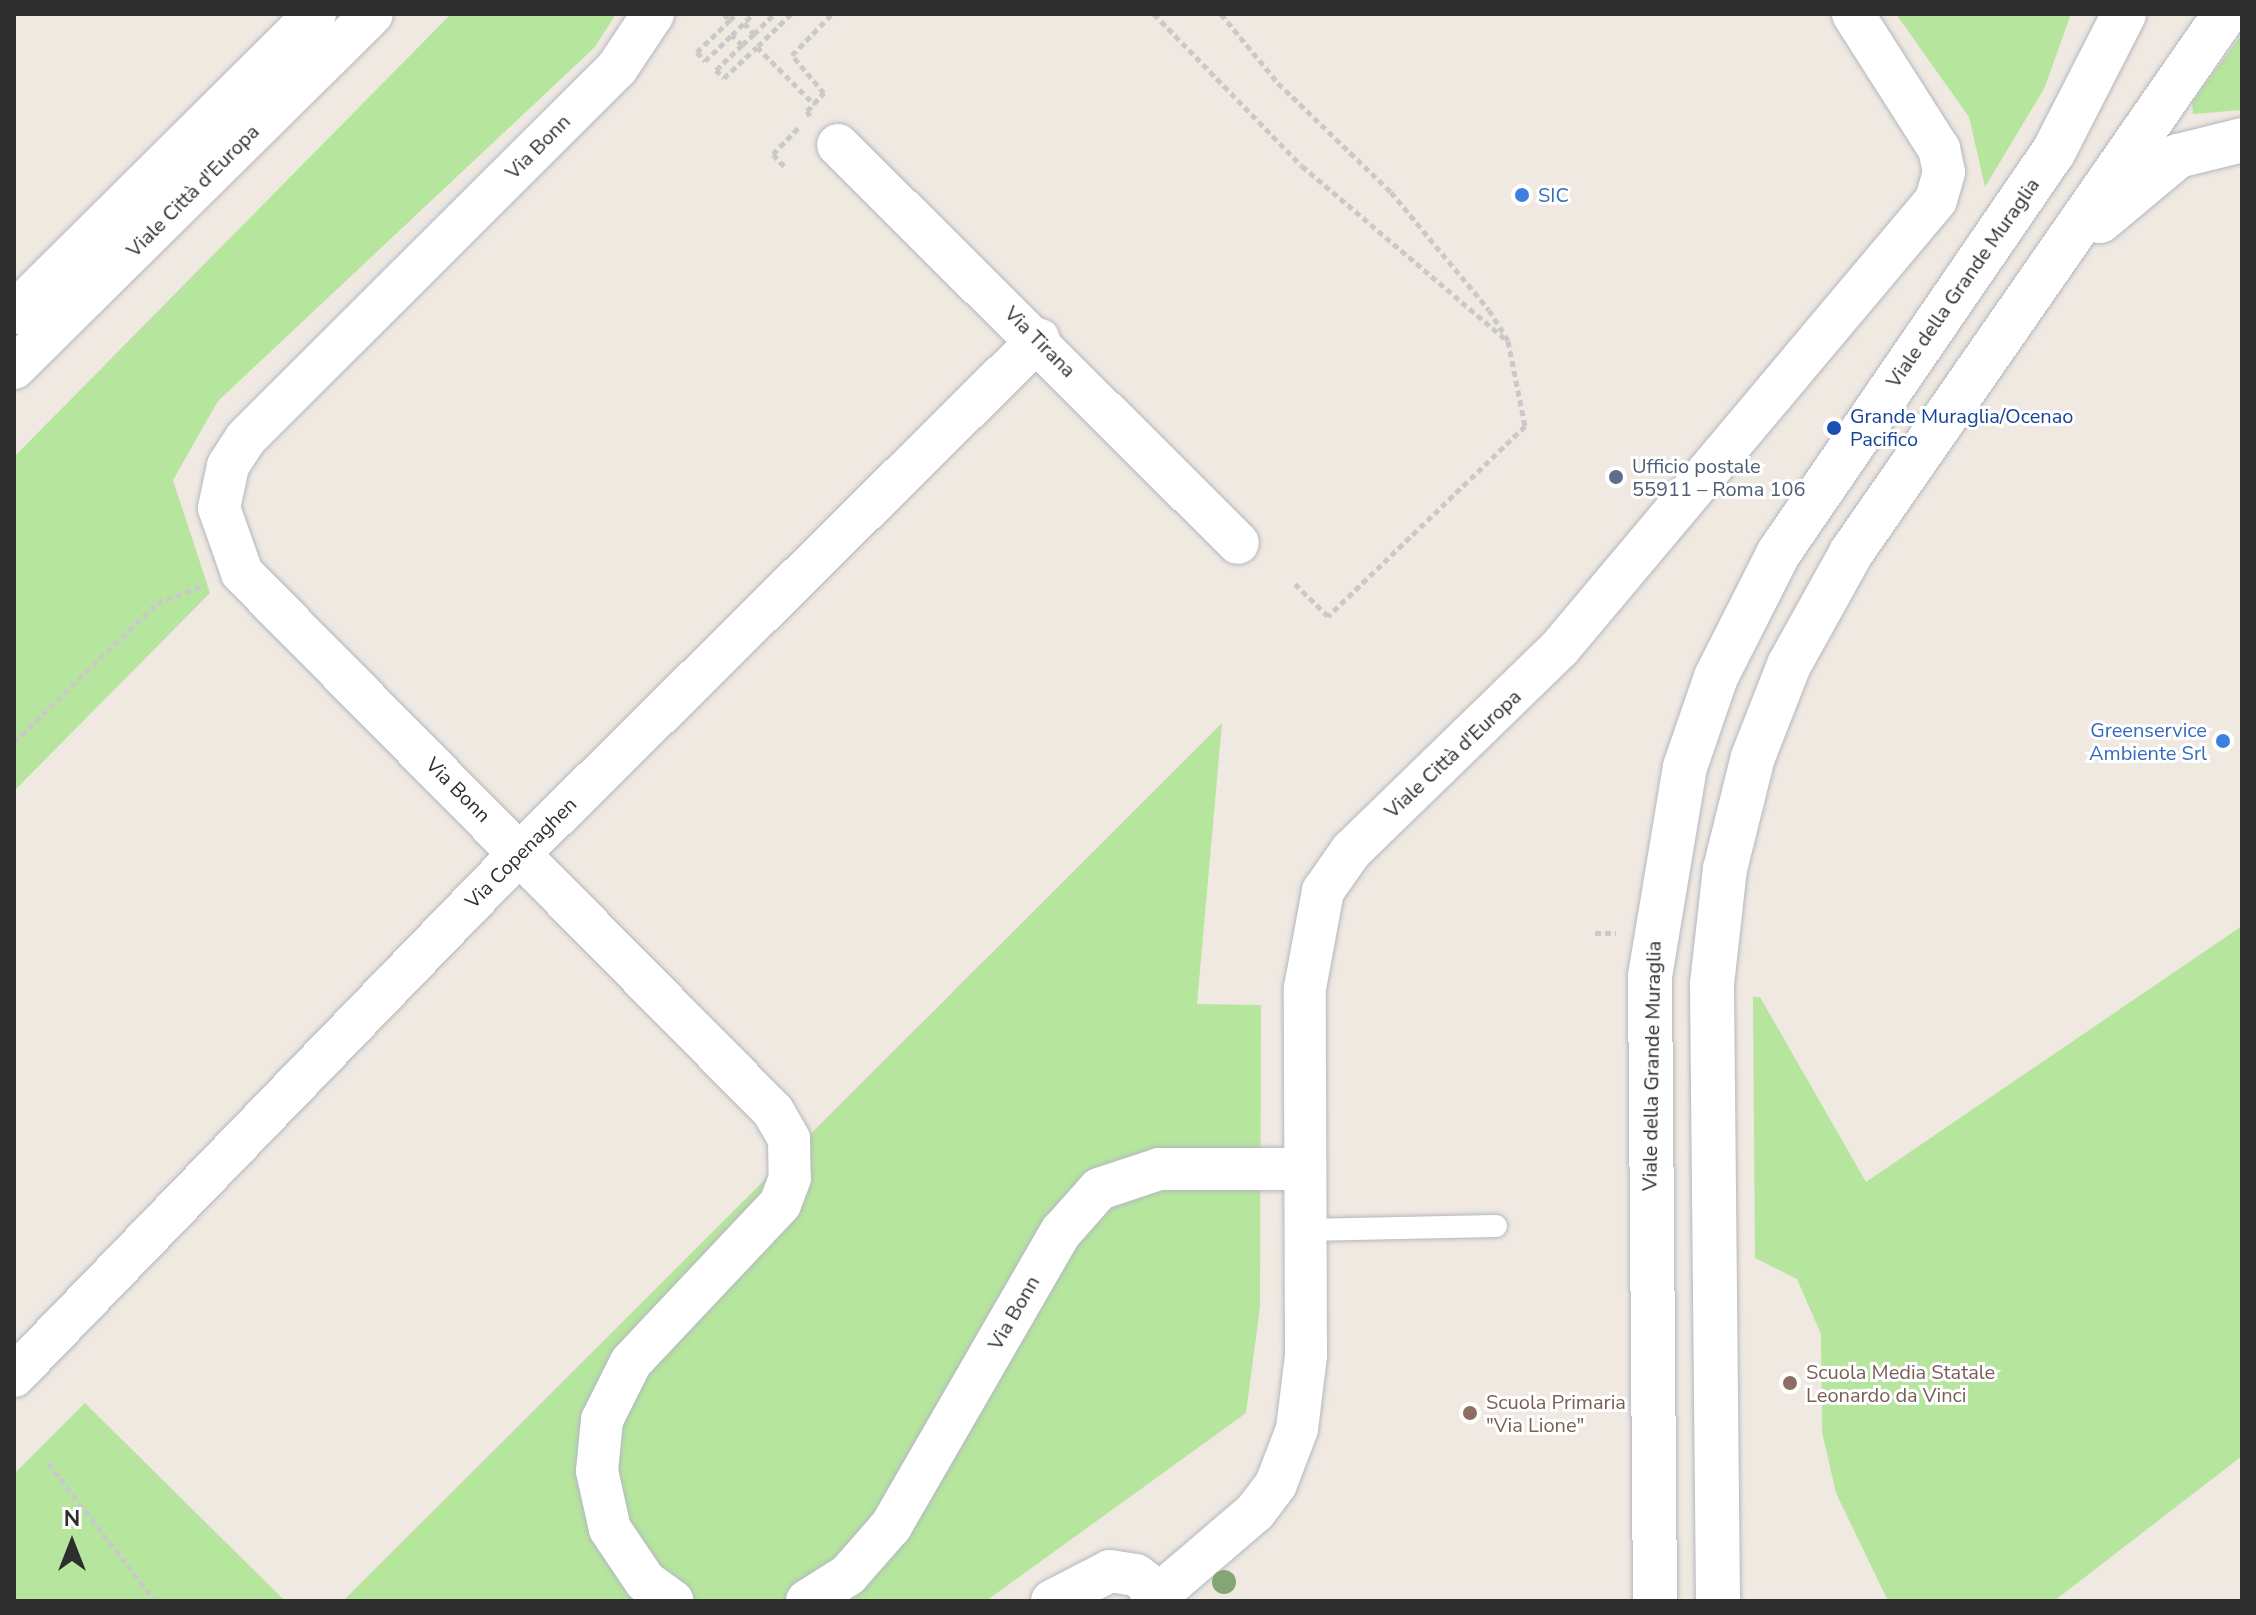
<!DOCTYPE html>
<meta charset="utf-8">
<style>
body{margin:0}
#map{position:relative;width:2256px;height:1615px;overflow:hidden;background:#efe9e1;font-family:"Nunito Sans",sans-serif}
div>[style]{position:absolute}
.green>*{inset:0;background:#b6e59e}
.path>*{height:5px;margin-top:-2.5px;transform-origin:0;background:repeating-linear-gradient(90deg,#c9c9c9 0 6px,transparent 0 10px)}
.roads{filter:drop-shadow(0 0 2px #b4b7c1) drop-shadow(0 0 2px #b4b7c1)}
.service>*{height:22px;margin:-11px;padding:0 11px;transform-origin:11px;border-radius:11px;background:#fff}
.minor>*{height:42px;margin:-21px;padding:0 21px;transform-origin:21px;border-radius:21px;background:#fff}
.tertiary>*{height:44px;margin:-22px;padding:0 22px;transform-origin:22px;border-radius:22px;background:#fff}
.trees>*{width:24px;height:24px;margin:-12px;border-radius:50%;background:#84a574}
.dots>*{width:22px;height:22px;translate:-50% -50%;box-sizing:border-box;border:4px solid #fff;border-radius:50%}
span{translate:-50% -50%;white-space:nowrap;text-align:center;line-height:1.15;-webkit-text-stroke:6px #fff;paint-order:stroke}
.street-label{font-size:20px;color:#2e2e2e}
.shop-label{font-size:20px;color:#366cbe}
.left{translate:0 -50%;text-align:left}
.right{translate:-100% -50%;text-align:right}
.transit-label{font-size:20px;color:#164399}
.service-label{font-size:20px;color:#4e5e75}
.education-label{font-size:20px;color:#785e54}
.frame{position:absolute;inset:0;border:16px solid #2e2e2e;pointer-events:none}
.north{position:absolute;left:32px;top:1503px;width:80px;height:80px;-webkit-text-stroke:6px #fff;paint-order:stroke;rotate:0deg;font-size:22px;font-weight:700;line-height:32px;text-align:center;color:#2e2e2e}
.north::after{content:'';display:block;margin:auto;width:28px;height:36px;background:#2e2e2e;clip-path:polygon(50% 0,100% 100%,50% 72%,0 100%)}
</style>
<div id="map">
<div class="green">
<i style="clip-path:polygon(451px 14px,616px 14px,595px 47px,218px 401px,173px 480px,210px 593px,14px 791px,14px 457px)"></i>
<i style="clip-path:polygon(1896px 14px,2071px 14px,2044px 89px,1985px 187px,1969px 117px)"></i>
<i style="clip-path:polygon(2242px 34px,2242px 110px,2193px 114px,2192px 102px)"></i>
<i style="clip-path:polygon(1222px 723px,1197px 1004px,1261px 1005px,1260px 1307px,1246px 1413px,986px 1601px,343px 1601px)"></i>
<i style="clip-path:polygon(2242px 926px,2242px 1456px,2054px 1601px,1888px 1601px,1836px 1493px,1822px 1432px,1821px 1334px,1797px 1279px,1755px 1258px,1753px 997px,1760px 997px,1866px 1182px)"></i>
<i style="clip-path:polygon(85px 1403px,285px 1601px,14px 1601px,14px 1474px)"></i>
</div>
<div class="path">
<i style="left:724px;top:14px;width:8px;rotate:45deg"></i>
<i style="left:730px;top:20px;width:8px;rotate:-45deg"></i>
<i style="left:791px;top:14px;width:47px;rotate:135.9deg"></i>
<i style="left:757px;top:47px;width:81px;rotate:45deg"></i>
<i style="left:1154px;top:14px;width:212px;rotate:45.8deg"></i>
<i style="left:1302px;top:166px;width:267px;rotate:40.4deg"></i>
<i style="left:1221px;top:14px;width:89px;rotate:50.4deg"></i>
<i style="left:1278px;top:83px;width:157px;rotate:44deg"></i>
<i style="left:1391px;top:192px;width:153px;rotate:50.3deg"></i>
<i style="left:1489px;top:310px;width:36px;rotate:58deg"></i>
<i style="left:1508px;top:341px;width:87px;rotate:78.7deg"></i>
<i style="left:1525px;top:426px;width:274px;rotate:136deg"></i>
<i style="left:1328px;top:616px;width:47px;rotate:-135.9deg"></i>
<i style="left:730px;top:20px;width:46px;rotate:135.9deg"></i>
<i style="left:697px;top:52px;width:12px;rotate:48deg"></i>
<i style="left:705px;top:61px;width:37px;rotate:-44deg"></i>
<i style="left:744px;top:23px;width:15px;rotate:48deg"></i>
<i style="left:754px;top:34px;width:16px;rotate:137deg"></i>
<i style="left:742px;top:45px;width:14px;rotate:-135deg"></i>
<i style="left:732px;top:35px;width:30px;rotate:-45deg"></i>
<i style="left:754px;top:34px;width:28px;rotate:-45deg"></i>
<i style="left:742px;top:45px;width:36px;rotate:136deg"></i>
<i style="left:716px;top:70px;width:11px;rotate:45deg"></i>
<i style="left:724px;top:78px;width:45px;rotate:-43.2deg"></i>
<i style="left:810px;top:116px;width:6px;rotate:-121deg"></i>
<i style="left:807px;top:111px;width:25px;rotate:-47deg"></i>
<i style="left:824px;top:93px;width:50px;rotate:-130.1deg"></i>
<i style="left:792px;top:55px;width:57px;rotate:-45.7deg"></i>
<i style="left:784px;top:166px;width:16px;rotate:-133deg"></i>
<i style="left:773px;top:154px;width:39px;rotate:-46deg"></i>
<i style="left:14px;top:742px;width:199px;rotate:-44.2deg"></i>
<i style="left:157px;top:603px;width:51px;rotate:-20.6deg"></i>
<i style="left:1595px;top:933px;width:21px"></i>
<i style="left:48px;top:1463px;width:175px;rotate:52.2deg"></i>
</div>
<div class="roads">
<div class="service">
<i style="left:1304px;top:1230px;width:192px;rotate:-1.2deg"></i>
</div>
<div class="minor">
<i style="left:653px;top:14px;width:65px;rotate:123.7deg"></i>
<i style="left:617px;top:68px;width:524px;rotate:135.08deg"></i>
<i style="left:246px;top:438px;width:33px;rotate:123deg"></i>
<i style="left:228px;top:466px;width:43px;rotate:102.1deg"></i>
<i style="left:219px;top:508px;width:69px;rotate:70.5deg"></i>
<i style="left:242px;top:573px;width:756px;rotate:45.38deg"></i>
<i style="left:773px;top:1111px;width:32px;rotate:60deg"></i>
<i style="left:789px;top:1139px;width:39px;rotate:89deg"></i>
<i style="left:790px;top:1178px;width:28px;rotate:111deg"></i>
<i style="left:780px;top:1204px;width:217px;rotate:133.3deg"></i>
<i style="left:631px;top:1362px;width:65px;rotate:116.6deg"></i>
<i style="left:602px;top:1420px;width:51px;rotate:95.6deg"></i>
<i style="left:597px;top:1471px;width:59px;rotate:77.4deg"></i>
<i style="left:610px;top:1529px;width:63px;rotate:56.1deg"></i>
<i style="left:645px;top:1581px;width:34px;rotate:36deg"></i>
<i style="left:838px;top:145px;width:564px;rotate:44.86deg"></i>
<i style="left:14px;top:313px;width:424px;rotate:-44.8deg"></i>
<i style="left:14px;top:368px;width:503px;rotate:-44.68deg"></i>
<i style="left:14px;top:1376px;width:728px;rotate:-45.95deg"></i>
<i style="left:520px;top:853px;width:730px;rotate:-44.72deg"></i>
<i style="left:807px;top:1601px;width:49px;rotate:-32.4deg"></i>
<i style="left:848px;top:1575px;width:65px;rotate:-48.7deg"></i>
<i style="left:891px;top:1526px;width:340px;rotate:-60deg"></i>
<i style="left:1061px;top:1232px;width:57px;rotate:-48.5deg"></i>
<i style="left:1099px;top:1189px;width:63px;rotate:-18.4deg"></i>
<i style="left:1159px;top:1169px;width:145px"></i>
<i style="left:1052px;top:1601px;width:65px;rotate:-27.3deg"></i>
<i style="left:1110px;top:1571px;width:26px;rotate:9deg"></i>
<i style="left:1136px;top:1575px;width:30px;rotate:37deg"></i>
<i style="left:1151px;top:1601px;width:137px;rotate:-40.6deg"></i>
<i style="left:1255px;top:1512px;width:35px;rotate:-53deg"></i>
<i style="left:1276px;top:1484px;width:59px;rotate:-69.1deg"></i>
<i style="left:1297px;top:1429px;width:74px;rotate:-83deg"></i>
<i style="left:1306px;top:1356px;width:368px;rotate:-90.2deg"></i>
<i style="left:1305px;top:988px;width:99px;rotate:-79.5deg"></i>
<i style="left:1323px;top:891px;width:49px;rotate:-55deg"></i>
<i style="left:1351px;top:851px;width:290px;rotate:-44.2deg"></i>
<i style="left:1559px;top:649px;width:586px;rotate:-49.98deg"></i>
<i style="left:1936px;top:200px;width:29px;rotate:-74deg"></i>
<i style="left:1944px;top:172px;width:24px;rotate:-102deg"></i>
<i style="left:1939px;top:149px;width:160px;rotate:-122.5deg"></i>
</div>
<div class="tertiary">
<i style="left:2100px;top:221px;width:102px;rotate:-39.8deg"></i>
<i style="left:2178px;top:156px;width:66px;rotate:-14deg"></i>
<i style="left:1655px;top:1601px;width:625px;rotate:-90.46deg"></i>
<i style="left:1650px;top:976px;width:212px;rotate:-80.5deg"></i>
<i style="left:1685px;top:767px;width:95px;rotate:-71deg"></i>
<i style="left:1716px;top:677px;width:138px;rotate:-63.2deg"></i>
<i style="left:1778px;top:554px;width:486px;rotate:-55.6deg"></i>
<i style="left:2053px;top:153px;width:156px;rotate:-62.9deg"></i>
<i style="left:1718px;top:1601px;width:617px;rotate:-90.56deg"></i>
<i style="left:1712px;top:984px;width:116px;rotate:-83.6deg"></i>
<i style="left:1725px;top:869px;width:115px;rotate:-76deg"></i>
<i style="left:1753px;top:757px;width:99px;rotate:-68.6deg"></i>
<i style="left:1789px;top:665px;width:128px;rotate:-61deg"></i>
<i style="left:1851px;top:553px;width:656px;rotate:-55.24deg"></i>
</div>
</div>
<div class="trees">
<i style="left:1224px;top:1582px"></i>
</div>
<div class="dots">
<i style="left:1522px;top:195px;background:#3f7fe0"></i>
<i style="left:1834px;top:428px;background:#1a4fb4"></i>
<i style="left:1616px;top:477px;background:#5c6f8a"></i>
<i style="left:2223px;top:741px;background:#3f7fe0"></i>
<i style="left:1790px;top:1383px;background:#8d6e63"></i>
<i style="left:1470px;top:1413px;background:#8d6e63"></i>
</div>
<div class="street-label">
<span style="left:538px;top:147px;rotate:-45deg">Via Bonn</span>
<span style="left:193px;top:191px;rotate:-45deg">Viale Città d'Europa</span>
<span style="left:1963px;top:283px;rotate:-55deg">Viale della Grande Muraglia</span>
<span style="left:1040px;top:342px;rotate:45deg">Via Tirana</span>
<span style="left:1453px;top:754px;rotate:-43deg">Viale Città d'Europa</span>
<span style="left:458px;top:790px;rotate:45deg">Via Bonn</span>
<span style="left:521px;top:853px;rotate:-45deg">Via Copenaghen</span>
<span style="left:1652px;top:1066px;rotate:-89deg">Viale della Grande Muraglia</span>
<span style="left:1014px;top:1313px;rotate:-60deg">Via Bonn</span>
</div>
<div class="shop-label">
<span class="left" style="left:1538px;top:195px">SIC</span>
<span class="right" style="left:2207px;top:742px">Greenservice<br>Ambiente Srl</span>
</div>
<div class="transit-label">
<span class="left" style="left:1850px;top:428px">Grande Muraglia/Ocenao<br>Pacifico</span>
</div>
<div class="service-label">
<span class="left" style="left:1632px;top:478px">Ufficio postale<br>55911 – Roma 106</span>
</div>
<div class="education-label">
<span class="left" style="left:1806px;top:1384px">Scuola Media Statale<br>Leonardo da Vinci</span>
<span class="left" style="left:1486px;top:1414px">Scuola Primaria<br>"Via Lione"</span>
</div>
<div class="frame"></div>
<div class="north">N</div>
</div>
